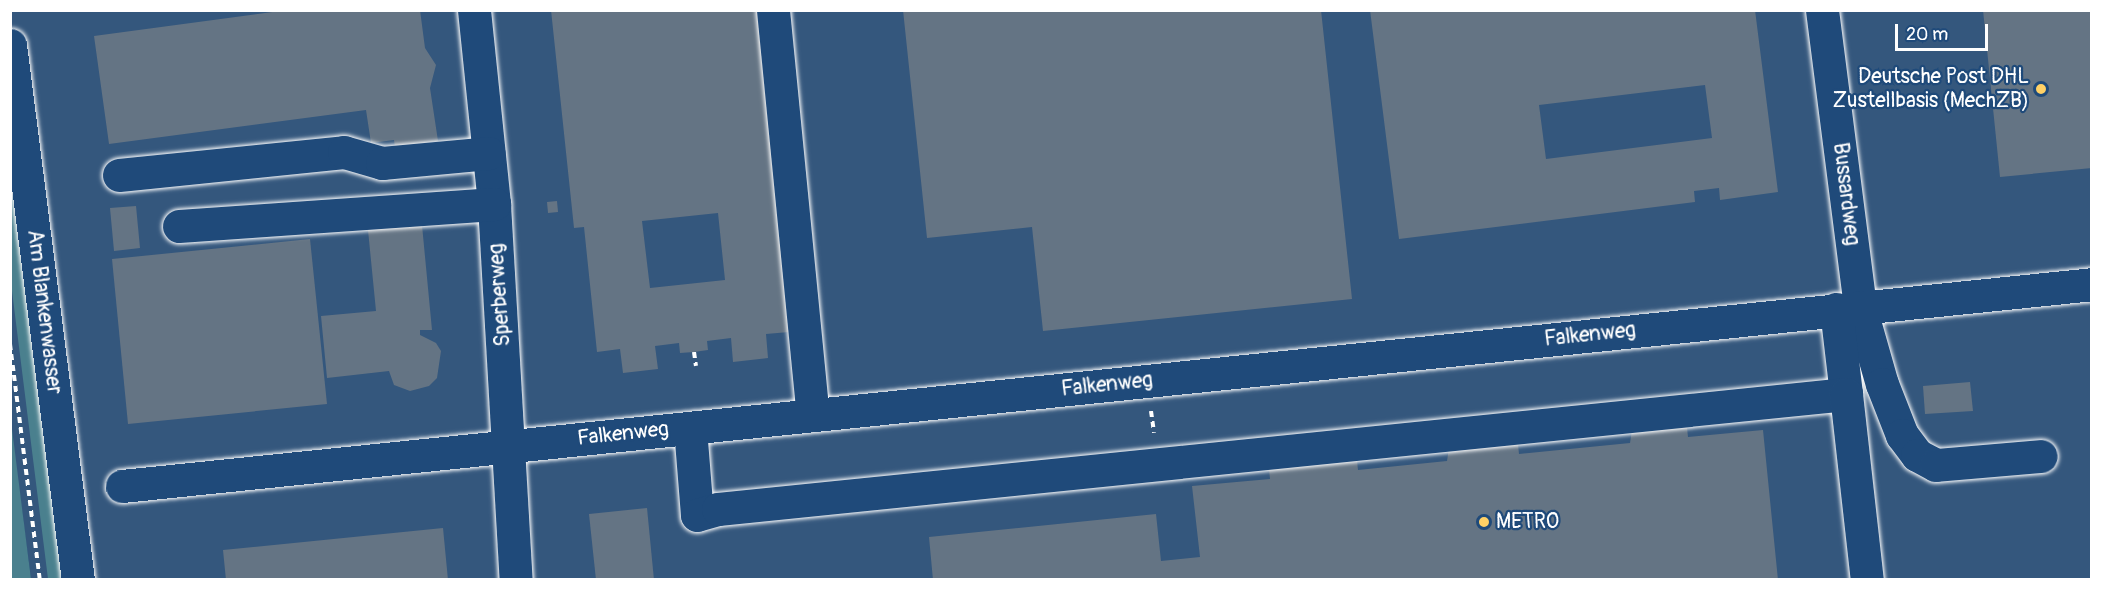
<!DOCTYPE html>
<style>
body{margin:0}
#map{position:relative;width:2102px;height:590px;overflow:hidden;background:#1f4a7a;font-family:Pangolin,sans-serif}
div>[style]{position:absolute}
.built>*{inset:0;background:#34577d}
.green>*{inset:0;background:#4a808e}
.building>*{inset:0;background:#647484}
.path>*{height:4px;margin-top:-2px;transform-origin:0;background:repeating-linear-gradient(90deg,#fff 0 6px,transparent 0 10.5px)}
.roads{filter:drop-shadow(0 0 2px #fff) drop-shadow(0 0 2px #fff)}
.minor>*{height:33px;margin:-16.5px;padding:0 16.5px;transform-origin:16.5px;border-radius:16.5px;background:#1f4a7a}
.dots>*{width:16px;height:16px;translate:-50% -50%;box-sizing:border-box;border:3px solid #1f4a7a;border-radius:50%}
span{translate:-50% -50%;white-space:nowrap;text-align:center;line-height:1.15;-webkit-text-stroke:4.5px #1f4a7a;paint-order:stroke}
.poi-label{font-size:21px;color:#fff}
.right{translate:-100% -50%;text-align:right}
.left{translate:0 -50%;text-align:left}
.street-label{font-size:21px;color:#fff}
.frame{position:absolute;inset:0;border:12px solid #fff;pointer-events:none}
.scale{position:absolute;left:1895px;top:24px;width:93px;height:27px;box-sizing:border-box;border:3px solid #fff;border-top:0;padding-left:8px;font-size:18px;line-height:21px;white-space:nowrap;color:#fff;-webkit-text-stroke:4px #1f4a7a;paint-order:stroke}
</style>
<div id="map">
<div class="built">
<i style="clip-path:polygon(10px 11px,2091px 11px,2091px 579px,31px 579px,10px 421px)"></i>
</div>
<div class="green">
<i style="clip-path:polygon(10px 174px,62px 579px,48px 579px,11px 283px)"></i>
<i style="clip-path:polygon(11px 421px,31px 579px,11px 579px)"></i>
</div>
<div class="building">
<i style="clip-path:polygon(287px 10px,420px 10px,425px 48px,436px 65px,430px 88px,438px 141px,395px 147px,394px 140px,371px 143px,366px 110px,109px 144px,94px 36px)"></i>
<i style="clip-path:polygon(evenodd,551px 10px,767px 10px,789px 332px,766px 334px,768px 358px,733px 362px,731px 338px,707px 341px,708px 350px,694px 352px,680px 353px,679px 343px,655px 346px,658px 369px,623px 373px,620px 349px,597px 352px,584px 227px,574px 228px,551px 10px,718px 213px,725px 280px,650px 288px,642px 221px,718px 213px)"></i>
<i style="clip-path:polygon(903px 10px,1321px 10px,1352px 299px,1043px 331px,1032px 227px,927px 238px)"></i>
<i style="clip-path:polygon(evenodd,1370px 10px,1755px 10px,1778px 192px,1720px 200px,1719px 188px,1694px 191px,1695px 202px,1399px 239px,1370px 10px,1705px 85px,1712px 138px,1546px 159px,1539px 105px,1705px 85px)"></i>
<i style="clip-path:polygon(1983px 10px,2092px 10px,2092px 168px,2000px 177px)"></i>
<i style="clip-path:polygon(557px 201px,558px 212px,548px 213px,547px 202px)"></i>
<i style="clip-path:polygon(136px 206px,140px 248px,114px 251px,110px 208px)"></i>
<i style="clip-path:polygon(422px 225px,432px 330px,420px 330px,420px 335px,436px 343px,441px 351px,437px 378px,429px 386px,410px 391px,394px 385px,389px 371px,327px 378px,321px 316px,376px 311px,368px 230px)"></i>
<i style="clip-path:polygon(310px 239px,327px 404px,128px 424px,112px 259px)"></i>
<i style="clip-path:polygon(1970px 382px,1973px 411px,1925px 414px,1923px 386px)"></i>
<i style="clip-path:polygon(1686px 418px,1688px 437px,1763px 430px,1778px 580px,933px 580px,929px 537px,1156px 514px,1161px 561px,1200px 557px,1192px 486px,1270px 479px,1268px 459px,1356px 450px,1358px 470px,1447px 461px,1450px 442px,1517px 434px,1519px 454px,1630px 443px,1633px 424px)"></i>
<i style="clip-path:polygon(647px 508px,654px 580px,596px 580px,589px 514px)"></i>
<i style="clip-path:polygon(443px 528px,448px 580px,226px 580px,223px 550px)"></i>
</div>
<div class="path">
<i style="left:10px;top:344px;width:238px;rotate:82.8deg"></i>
<i style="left:694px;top:352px;width:14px;rotate:82deg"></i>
<i style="left:1151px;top:411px;width:22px;rotate:82deg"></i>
</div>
<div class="roads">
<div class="minor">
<i style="left:474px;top:10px;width:195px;rotate:84.1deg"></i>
<i style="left:494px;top:204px;width:377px;rotate:86.7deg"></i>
<i style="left:773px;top:10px;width:407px;rotate:84.4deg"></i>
<i style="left:1822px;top:10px;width:299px;rotate:82.7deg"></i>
<i style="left:1860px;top:307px;width:80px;rotate:74.1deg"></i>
<i style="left:1882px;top:384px;width:55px;rotate:68.6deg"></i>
<i style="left:1902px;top:435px;width:25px;rotate:53deg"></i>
<i style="left:1917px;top:455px;width:21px;rotate:28deg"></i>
<i style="left:1936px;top:465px;width:105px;rotate:-4.9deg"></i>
<i style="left:10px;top:45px;width:539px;rotate:82.76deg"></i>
<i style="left:119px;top:175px;width:226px;rotate:-5.8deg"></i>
<i style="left:344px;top:152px;width:40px;rotate:16deg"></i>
<i style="left:382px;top:163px;width:107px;rotate:-5.3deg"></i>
<i style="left:179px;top:226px;width:316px;rotate:-4deg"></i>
<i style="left:1836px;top:309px;width:86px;rotate:83.3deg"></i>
<i style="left:690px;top:428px;width:87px;rotate:85.4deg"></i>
<i style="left:697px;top:515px;width:22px;rotate:-16deg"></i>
<i style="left:718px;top:509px;width:1134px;rotate:-5.82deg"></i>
<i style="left:1846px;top:394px;width:187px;rotate:83.6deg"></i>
<i style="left:122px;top:486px;width:1980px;rotate:-5.85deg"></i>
</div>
</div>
<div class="dots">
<i style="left:2041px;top:89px;background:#ffd166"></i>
<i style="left:1484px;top:522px;background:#ffd166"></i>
</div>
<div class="poi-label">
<span class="right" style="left:2029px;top:89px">Deutsche Post DHL<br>Zustellbasis (MechZB)</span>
<span class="left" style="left:1496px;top:522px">METRO</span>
</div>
<div class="street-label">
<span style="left:1846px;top:194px;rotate:83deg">Bussardweg</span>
<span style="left:500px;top:295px;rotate:-94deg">Sperberweg</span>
<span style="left:44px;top:312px;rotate:83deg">Am Blankenwasser</span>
<span style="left:1590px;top:335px;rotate:-6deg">Falkenweg</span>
<span style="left:1107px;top:385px;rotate:-6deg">Falkenweg</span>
<span style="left:623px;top:434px;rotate:-6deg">Falkenweg</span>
</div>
<div class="frame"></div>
<div class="scale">20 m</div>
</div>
